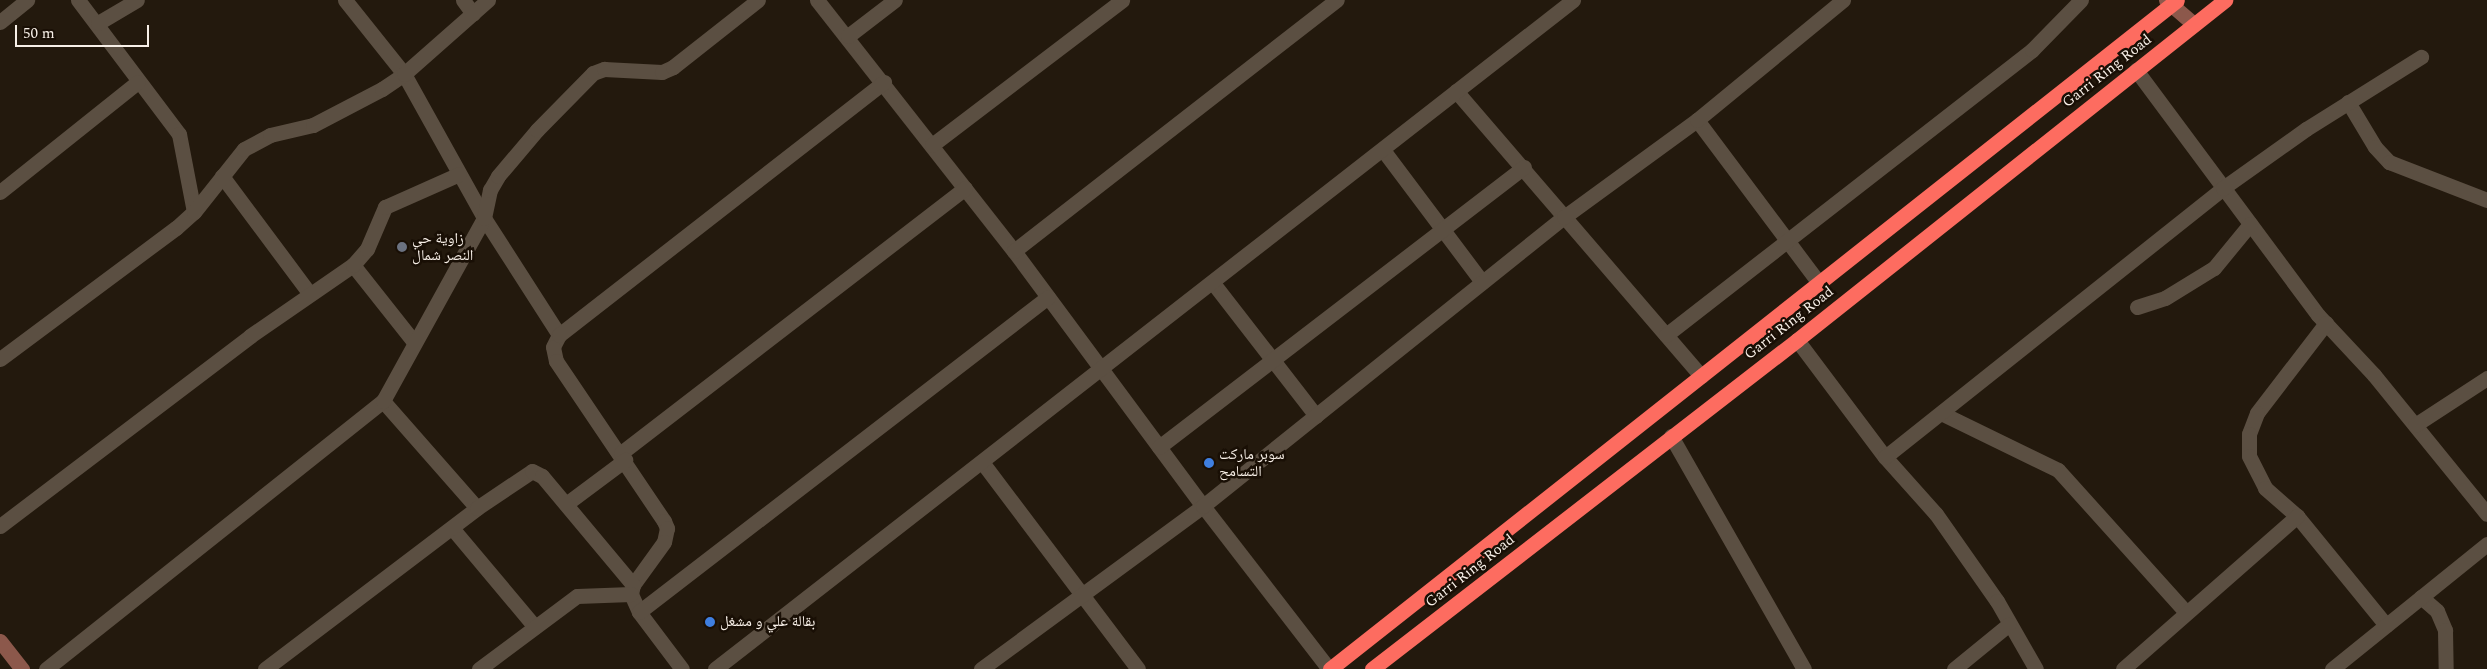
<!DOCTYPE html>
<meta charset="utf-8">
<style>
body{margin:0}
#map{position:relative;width:2487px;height:669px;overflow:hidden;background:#23190d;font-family:Spectral,"Noto Naskh Arabic",serif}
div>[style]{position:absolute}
.street>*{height:15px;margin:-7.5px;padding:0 7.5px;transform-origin:7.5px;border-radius:7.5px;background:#5b4f42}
.secondary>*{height:15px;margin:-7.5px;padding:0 7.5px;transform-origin:7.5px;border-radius:7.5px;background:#8c584b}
.highway>*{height:15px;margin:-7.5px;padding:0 7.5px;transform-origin:7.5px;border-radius:7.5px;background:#fd6c60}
.dots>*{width:14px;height:14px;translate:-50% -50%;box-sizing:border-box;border:2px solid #190f05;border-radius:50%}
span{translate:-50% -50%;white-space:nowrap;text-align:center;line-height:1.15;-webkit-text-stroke:5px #190f05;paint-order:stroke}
.street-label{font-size:15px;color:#f8f0e8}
.poi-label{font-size:15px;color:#f8f0e8}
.left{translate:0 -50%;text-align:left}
.scale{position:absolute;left:15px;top:25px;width:134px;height:22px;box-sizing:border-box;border:2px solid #f8f0e8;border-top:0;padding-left:6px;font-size:15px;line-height:18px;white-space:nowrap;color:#f8f0e8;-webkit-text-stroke:4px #190f05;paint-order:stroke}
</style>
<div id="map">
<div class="street">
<i style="left:78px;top:0;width:168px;rotate:53deg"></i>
<i style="left:179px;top:134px;width:79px;rotate:79.1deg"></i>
<i style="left:345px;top:0;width:95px;rotate:51.4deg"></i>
<i style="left:404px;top:74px;width:165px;rotate:60.9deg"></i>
<i style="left:484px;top:218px;width:139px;rotate:57.3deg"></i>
<i style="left:559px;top:335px;width:13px;rotate:117deg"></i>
<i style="left:553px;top:347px;width:14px;rotate:78deg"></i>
<i style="left:556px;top:361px;width:193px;rotate:56deg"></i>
<i style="left:664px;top:521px;width:8px;rotate:67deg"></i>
<i style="left:667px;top:528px;width:14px;rotate:102deg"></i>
<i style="left:664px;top:542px;width:53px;rotate:125.8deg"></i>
<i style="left:633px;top:585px;width:9px;rotate:103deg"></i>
<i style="left:631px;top:594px;width:20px;rotate:66deg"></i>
<i style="left:639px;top:612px;width:71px;rotate:53deg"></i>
<i style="left:463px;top:0;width:17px;rotate:54deg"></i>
<i style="left:817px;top:0;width:319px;rotate:51.9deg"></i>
<i style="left:1014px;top:251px;width:317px;rotate:53.5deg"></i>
<i style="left:1203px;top:506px;width:206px;rotate:52.3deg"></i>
<i style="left:0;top:22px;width:35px;rotate:-39deg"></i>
<i style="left:98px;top:23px;width:45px;rotate:-30.5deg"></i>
<i style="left:848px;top:36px;width:59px;rotate:-37.5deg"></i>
<i style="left:2136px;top:70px;width:305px;rotate:53.4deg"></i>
<i style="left:2318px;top:315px;width:82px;rotate:47deg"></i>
<i style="left:2374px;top:375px;width:179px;rotate:50.9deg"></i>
<i style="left:1456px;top:91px;width:376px;rotate:49.3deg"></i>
<i style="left:2348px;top:102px;width:52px;rotate:59deg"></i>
<i style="left:2375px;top:147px;width:21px;rotate:47deg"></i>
<i style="left:2389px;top:162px;width:105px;rotate:21.2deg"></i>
<i style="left:1697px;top:120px;width:204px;rotate:53.2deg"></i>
<i style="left:932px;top:145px;width:239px;rotate:-37.3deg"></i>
<i style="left:1383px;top:150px;width:165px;rotate:53.1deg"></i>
<i style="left:222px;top:176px;width:147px;rotate:53.3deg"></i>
<i style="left:0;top:192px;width:176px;rotate:-38.6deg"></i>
<i style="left:1014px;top:251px;width:409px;rotate:-37.9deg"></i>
<i style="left:353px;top:265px;width:98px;rotate:51.6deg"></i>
<i style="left:1213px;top:283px;width:168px;rotate:52.2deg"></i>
<i style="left:2137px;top:307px;width:29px;rotate:-18deg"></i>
<i style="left:2165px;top:298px;width:57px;rotate:-31.5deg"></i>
<i style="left:2214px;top:268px;width:57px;rotate:-50.7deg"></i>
<i style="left:2326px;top:323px;width:113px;rotate:127.5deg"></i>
<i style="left:2257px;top:413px;width:22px;rotate:111deg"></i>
<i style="left:2249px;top:434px;width:22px;rotate:90deg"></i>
<i style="left:2249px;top:456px;width:36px;rotate:63deg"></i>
<i style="left:2265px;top:488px;width:43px;rotate:41.2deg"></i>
<i style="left:2297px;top:516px;width:141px;rotate:50.8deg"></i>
<i style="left:559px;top:335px;width:412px;rotate:-37.9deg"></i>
<i style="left:1666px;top:335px;width:464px;rotate:-37.9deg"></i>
<i style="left:2032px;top:50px;width:70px;rotate:-45.6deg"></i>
<i style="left:1797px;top:340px;width:146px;rotate:53.1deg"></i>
<i style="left:1885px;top:457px;width:76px;rotate:48.2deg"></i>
<i style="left:1936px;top:514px;width:106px;rotate:55deg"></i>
<i style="left:1997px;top:601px;width:78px;rotate:60.2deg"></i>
<i style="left:0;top:359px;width:219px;rotate:-36.7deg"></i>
<i style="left:176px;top:228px;width:24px;rotate:-42deg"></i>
<i style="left:194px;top:212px;width:80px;rotate:-51.6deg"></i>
<i style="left:244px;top:149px;width:30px;rotate:-28deg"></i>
<i style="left:270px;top:135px;width:44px;rotate:-13.1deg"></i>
<i style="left:313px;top:125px;width:78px;rotate:-27.6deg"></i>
<i style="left:382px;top:89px;width:27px;rotate:-34deg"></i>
<i style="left:404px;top:74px;width:112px;rotate:-41.4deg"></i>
<i style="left:383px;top:401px;width:142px;rotate:48.7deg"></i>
<i style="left:1943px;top:414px;width:128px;rotate:26deg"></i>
<i style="left:2058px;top:470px;width:191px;rotate:48deg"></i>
<i style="left:2415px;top:425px;width:86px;rotate:-33.1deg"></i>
<i style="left:1671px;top:436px;width:268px;rotate:60.3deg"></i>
<i style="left:1159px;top:447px;width:460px;rotate:-37.5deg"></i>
<i style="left:621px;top:453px;width:434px;rotate:-37.6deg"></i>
<i style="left:1885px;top:457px;width:432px;rotate:-38.5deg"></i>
<i style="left:2223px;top:188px;width:102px;rotate:-35.4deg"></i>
<i style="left:2306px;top:129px;width:136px;rotate:-32.1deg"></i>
<i style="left:982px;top:462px;width:259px;rotate:53deg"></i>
<i style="left:566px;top:504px;width:74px;rotate:-36.7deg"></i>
<i style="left:0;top:526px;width:314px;rotate:-37.2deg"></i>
<i style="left:250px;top:336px;width:125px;rotate:-34.6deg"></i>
<i style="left:353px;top:265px;width:21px;rotate:-49deg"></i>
<i style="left:367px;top:249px;width:46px;rotate:-66.8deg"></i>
<i style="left:385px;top:207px;width:81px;rotate:-24deg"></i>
<i style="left:452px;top:528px;width:129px;rotate:50deg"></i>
<i style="left:2421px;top:597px;width:21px;rotate:41deg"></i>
<i style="left:2437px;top:611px;width:21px;rotate:67deg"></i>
<i style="left:2445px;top:630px;width:39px;rotate:89deg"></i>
<i style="left:639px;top:612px;width:516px;rotate:-37.6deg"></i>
<i style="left:46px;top:669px;width:431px;rotate:-38.5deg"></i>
<i style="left:383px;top:401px;width:209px;rotate:-61.1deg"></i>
<i style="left:484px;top:218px;width:29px;rotate:-78deg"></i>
<i style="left:490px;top:190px;width:16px;rotate:-60deg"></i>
<i style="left:498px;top:176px;width:60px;rotate:-49.7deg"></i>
<i style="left:537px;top:130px;width:80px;rotate:-45.5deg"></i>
<i style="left:593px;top:73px;width:12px;rotate:-20deg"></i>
<i style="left:604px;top:69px;width:58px;rotate:3deg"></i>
<i style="left:662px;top:72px;width:12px;rotate:-24deg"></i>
<i style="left:673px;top:67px;width:108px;rotate:-38.2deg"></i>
<i style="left:265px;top:669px;width:266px;rotate:-37.2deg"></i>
<i style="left:477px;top:508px;width:66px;rotate:-33.9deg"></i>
<i style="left:532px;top:471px;width:11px;rotate:27deg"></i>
<i style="left:542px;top:476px;width:142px;rotate:50.1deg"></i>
<i style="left:479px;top:669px;width:122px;rotate:-36.7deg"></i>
<i style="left:577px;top:596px;width:54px;rotate:-2.1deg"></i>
<i style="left:715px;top:669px;width:1088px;rotate:-37.94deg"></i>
<i style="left:981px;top:669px;width:275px;rotate:-36.3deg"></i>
<i style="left:1203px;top:506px;width:462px;rotate:-38.7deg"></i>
<i style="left:1564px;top:217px;width:165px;rotate:-36.1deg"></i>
<i style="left:1697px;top:120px;width:189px;rotate:-39.4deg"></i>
<i style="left:1954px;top:669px;width:70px;rotate:-39.2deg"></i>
<i style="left:2123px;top:669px;width:232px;rotate:-41.3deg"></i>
<i style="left:2332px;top:669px;width:199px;rotate:-38.9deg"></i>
</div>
<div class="secondary">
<i style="left:2166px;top:0;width:37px;rotate:41deg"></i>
<i style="left:0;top:641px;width:36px;rotate:52deg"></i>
</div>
<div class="highway">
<i style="left:1330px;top:669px;width:1079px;rotate:-38.3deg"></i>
<i style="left:1372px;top:669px;width:537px;rotate:-37.74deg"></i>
<i style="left:1797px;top:340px;width:547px;rotate:-38.46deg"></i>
</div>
<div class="dots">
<i style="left:402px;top:247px;background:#6b7280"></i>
<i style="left:1209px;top:463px;background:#3f7fe0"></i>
<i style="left:710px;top:622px;background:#3f7fe0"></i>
</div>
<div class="street-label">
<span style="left:2107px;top:71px;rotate:-38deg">Garri Ring Road</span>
<span style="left:1789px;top:323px;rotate:-38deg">Garri Ring Road</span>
<span style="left:1470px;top:571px;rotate:-38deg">Garri Ring Road</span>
</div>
<div class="poi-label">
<span class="left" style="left:412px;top:247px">زاوية حي<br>النصر شمال</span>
<span class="left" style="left:1219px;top:463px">سوبر ماركت<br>التسامح</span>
<span class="left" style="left:720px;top:622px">بقالة علي و مشغل</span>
</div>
<div class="scale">50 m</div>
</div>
